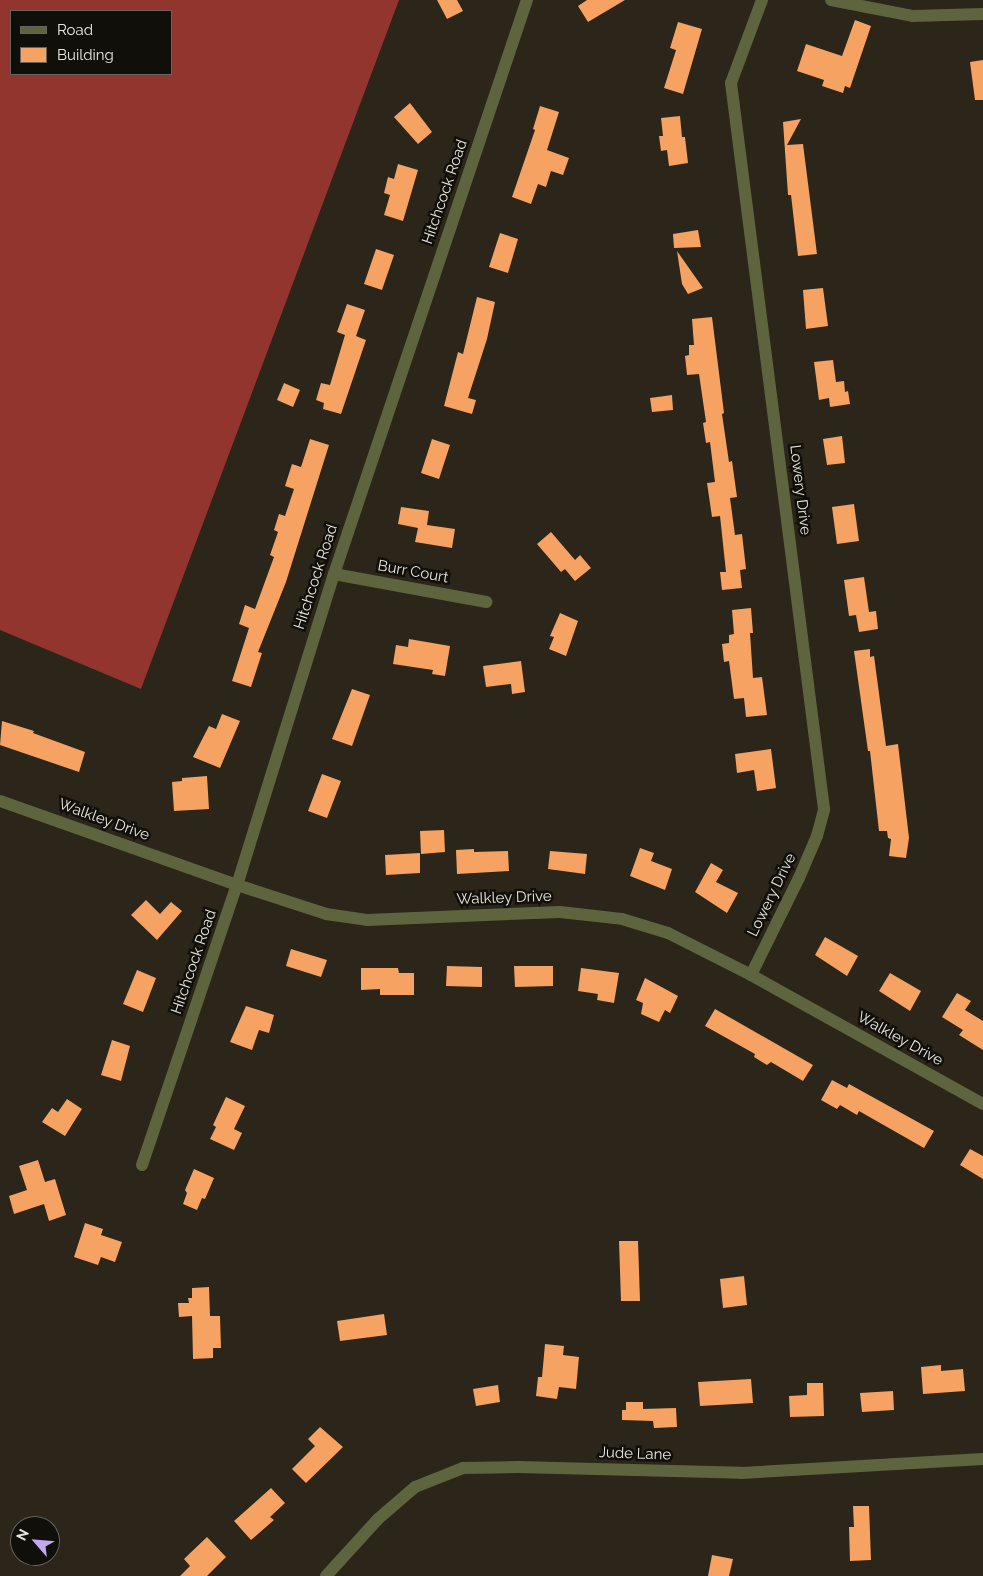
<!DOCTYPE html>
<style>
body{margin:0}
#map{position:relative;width:983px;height:1576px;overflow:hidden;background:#2b251a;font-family:Raleway,sans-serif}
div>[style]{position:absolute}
.forest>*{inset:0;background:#93352f}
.building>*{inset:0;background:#f6a262}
.minor>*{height:12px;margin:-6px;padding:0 6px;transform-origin:6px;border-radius:6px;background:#5e643d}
span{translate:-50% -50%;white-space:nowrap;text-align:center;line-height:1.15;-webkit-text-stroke:5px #110f0a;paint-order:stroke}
.street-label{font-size:15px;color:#eae6df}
.legend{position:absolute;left:10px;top:10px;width:162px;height:65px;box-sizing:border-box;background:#110f0a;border:1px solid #68655f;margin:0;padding:6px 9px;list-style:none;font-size:15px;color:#eae6df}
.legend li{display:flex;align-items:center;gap:10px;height:25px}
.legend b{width:25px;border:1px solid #68655f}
.north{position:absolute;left:10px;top:1516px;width:50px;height:50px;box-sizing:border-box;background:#110f0a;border:1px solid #68655f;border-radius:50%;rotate:297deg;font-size:14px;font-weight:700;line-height:20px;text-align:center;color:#eae6df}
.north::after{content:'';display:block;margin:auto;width:18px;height:22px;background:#c1a8f3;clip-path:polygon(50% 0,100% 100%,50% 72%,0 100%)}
</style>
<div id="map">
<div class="forest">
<i style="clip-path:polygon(evenodd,0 0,399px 0,141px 689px,0 630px,0 0,11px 11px,171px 11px,171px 74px,11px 74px,11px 11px)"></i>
</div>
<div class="building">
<i style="clip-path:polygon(437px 0,457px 0,463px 11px,447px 19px)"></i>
<i style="clip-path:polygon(587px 0,625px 0,588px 22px,578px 6px)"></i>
<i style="clip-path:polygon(855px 20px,871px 26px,850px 88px,845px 86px,843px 93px,822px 86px,824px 80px,797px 71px,806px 44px,842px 56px)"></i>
<i style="clip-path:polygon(678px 22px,702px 29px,683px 94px,664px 88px,676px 50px,670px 48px)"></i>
<i style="clip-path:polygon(983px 60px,983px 100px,975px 100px,970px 62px)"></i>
<i style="clip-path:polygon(410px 103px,432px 132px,418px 144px,394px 117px)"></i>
<i style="clip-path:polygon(540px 106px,559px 112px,547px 150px,569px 158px,563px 175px,551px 171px,546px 187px,538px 184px,531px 204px,512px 197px,535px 130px,533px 129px)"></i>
<i style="clip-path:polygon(680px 116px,682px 137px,685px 137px,688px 163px,669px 166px,667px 150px,661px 151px,659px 136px,663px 136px,661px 118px)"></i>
<i style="clip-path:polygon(801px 119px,787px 145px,803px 144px,817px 254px,798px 256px,791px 195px,788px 195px,783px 122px)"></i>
<i style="clip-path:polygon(398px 164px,418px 170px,403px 221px,384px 215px,390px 195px,384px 193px,388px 177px,394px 179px)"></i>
<i style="clip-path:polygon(698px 230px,701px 247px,674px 248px,673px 234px)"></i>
<i style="clip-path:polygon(500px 233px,518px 239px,508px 273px,489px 267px)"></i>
<i style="clip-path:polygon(376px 249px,394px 255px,382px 290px,364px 284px)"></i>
<i style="clip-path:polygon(677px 251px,703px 288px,688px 294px,682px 284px)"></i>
<i style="clip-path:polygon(823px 288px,828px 326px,806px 329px,803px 290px)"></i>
<i style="clip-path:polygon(477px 297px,495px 302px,487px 339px,468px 398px,476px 400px,472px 414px,444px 406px,458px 352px,463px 354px)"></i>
<i style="clip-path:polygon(347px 304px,365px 310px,356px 336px,366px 340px,341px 414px,323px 409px,324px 403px,316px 400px,321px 383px,330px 385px,345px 335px,337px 332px)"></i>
<i style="clip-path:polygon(712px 317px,724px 413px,722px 414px,729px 462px,732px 461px,737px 497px,730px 498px,735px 535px,742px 534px,746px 569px,740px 570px,742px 588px,722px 590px,720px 572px,726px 572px,720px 516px,712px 517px,707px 483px,715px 482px,710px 442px,706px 443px,703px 423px,706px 422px,699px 374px,687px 375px,685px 356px,689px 355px,689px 345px,694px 345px,692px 319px)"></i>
<i style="clip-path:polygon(833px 360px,836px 382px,844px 381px,845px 392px,848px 391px,850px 404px,830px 407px,829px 398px,819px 400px,814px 362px)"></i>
<i style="clip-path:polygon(284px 383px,300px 390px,293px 407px,277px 400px)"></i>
<i style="clip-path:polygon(672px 395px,673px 410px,652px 412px,650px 398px)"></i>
<i style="clip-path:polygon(842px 436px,845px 463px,827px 465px,823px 439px)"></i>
<i style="clip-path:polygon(310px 439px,329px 445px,286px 582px,258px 652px,262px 653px,251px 687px,232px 681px,249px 628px,239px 624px,245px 605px,255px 609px,274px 557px,270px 555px,278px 532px,274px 530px,279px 514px,285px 516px,294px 489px,285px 486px,292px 464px,301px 467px)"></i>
<i style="clip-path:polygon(432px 439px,450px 445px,439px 479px,421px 473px)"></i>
<i style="clip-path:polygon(854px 504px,859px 541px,837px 544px,832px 507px)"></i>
<i style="clip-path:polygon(401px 507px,429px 511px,427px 525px,455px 529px,452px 548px,415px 542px,418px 528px,398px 524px)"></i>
<i style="clip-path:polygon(551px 532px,575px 560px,580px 555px,591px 568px,575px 581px,565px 569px,561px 572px,537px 544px)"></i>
<i style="clip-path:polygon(864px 577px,869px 612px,876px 611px,878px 629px,859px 632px,856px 615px,849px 616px,844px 580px)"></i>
<i style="clip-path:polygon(751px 608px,753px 633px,750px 633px,753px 678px,762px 677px,767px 715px,746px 717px,744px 698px,734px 699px,729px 661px,724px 662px,722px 644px,729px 643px,729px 635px,734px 634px,732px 610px)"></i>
<i style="clip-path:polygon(560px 613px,578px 621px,566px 656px,549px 649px,554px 637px,550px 636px)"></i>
<i style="clip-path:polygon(409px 639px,450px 646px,445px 676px,432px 674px,433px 670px,393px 664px,396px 645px,408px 647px)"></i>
<i style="clip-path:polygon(870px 649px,870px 657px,874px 656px,886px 746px,898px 744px,909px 838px,906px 858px,889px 856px,891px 839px,888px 838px,887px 831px,879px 831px,870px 751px,868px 751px,854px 651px)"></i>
<i style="clip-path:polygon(521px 661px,525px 692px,512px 694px,511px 684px,486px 687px,483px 666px)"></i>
<i style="clip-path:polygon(352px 689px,370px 695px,352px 746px,332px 739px)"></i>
<i style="clip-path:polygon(222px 714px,240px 721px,220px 768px,193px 757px,209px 726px,216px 729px)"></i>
<i style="clip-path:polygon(2px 721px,34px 731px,33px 733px,85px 752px,79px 772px,0 745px)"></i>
<i style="clip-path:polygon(771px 749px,776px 788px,757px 791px,754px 770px,737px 773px,735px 754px)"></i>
<i style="clip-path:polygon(322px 774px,341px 781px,327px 818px,308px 811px)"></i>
<i style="clip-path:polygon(207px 776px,209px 809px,174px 811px,172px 782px,182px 781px,182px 778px)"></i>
<i style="clip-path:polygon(444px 830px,445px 852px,421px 854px,420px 831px)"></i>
<i style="clip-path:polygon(640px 848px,654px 853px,651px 861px,672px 869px,665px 890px,630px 876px)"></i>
<i style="clip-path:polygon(474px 849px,474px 852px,508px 851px,509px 871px,457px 874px,456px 850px)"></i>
<i style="clip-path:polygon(550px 851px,587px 854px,585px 874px,548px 869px)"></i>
<i style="clip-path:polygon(420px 853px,420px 873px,386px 875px,385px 855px)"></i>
<i style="clip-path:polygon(711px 863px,723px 870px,716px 882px,738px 893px,727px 913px,695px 892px)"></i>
<i style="clip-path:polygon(146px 900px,160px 914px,171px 902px,182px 911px,157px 940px,131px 915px)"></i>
<i style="clip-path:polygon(825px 937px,858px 956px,847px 976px,815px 955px)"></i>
<i style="clip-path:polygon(291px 949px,327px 960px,321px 977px,286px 966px)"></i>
<i style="clip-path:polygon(447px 966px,482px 967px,482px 987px,446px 986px)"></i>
<i style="clip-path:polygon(514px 966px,553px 966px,553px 986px,515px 987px)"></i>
<i style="clip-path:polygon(361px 968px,398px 968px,399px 973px,414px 973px,414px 995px,380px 995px,380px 989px,361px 990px)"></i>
<i style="clip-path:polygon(581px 968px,619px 973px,614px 1003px,597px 1000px,598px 994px,578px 991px)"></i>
<i style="clip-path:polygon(137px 970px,156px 978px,143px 1012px,123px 1004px)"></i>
<i style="clip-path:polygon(890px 973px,921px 991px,910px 1011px,879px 991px)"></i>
<i style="clip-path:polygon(645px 978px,678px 996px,670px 1013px,665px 1010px,659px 1022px,641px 1014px,643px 1003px,636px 1000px)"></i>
<i style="clip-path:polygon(957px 993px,971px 1001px,965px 1010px,983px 1021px,983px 1050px,959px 1035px,963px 1030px,942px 1017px)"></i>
<i style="clip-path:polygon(246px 1006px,274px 1015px,269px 1033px,259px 1030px,252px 1050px,230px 1042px)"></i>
<i style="clip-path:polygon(715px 1009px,813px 1065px,803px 1081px,771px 1062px,767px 1065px,754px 1057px,755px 1054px,705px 1026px)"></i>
<i style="clip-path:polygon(112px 1040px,130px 1046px,121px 1081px,101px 1075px)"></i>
<i style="clip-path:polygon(832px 1080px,847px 1088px,849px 1084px,934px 1131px,924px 1148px,859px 1111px,857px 1115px,840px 1105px,837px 1109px,821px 1100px)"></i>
<i style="clip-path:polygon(226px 1097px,245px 1106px,234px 1129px,242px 1133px,234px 1150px,210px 1139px,216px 1127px,213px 1125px)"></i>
<i style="clip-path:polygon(67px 1099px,82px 1109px,65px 1136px,42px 1122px,52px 1108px,58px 1112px)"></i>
<i style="clip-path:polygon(970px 1149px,983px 1156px,983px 1179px,960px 1165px)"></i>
<i style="clip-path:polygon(38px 1160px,45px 1182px,55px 1179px,66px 1215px,49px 1221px,44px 1204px,14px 1214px,9px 1196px,27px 1190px,19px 1166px)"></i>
<i style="clip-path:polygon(194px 1169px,214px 1178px,205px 1199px,202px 1198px,197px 1210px,183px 1204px,187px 1193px,185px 1190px)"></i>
<i style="clip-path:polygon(85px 1223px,103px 1229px,101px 1235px,122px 1242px,115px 1262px,101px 1257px,98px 1265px,74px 1257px)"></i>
<i style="clip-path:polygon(619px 1241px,638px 1241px,640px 1301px,621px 1301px)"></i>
<i style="clip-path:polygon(744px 1276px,747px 1305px,723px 1308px,720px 1279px)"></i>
<i style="clip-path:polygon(209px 1287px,210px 1316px,220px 1316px,221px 1348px,213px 1348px,213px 1358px,193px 1359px,192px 1316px,179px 1317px,178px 1303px,189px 1303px,188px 1298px,192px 1298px,192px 1288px)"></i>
<i style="clip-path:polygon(384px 1314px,387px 1335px,340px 1341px,337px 1321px)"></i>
<i style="clip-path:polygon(545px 1344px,564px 1346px,563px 1355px,579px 1357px,576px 1389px,559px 1387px,557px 1399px,536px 1396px,538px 1377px,542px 1377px)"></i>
<i style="clip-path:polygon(941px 1365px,941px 1371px,963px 1369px,965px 1391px,923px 1394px,921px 1367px)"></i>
<i style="clip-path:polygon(751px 1379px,753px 1403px,700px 1406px,698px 1382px)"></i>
<i style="clip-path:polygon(807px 1383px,823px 1383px,824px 1416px,790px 1417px,789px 1396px,807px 1395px)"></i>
<i style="clip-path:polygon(498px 1385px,500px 1402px,476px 1406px,473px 1389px)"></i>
<i style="clip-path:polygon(893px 1391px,894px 1410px,862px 1412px,860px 1393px)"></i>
<i style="clip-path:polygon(626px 1402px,643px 1402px,643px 1409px,676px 1408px,677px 1427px,654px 1428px,653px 1421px,622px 1420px,622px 1410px,626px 1410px)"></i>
<i style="clip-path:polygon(320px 1427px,343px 1447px,306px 1483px,292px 1469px,315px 1446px,308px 1439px)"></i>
<i style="clip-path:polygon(271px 1488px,285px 1503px,270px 1517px,274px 1520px,251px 1540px,234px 1521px)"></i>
<i style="clip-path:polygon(853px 1506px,869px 1506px,871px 1560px,850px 1561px,849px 1527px,854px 1527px)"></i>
<i style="clip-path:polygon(207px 1537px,226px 1557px,207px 1576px,180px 1576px,190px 1566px,184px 1559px)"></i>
<i style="clip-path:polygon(712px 1555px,733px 1559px,729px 1576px,708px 1576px)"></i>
</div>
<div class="minor">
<i style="left:831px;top:0;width:84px;rotate:11deg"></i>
<i style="left:913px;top:16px;width:70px;rotate:-1.6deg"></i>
<i style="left:334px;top:574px;width:155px;rotate:10.4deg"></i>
<i style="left:0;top:801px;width:251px;rotate:19.5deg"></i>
<i style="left:237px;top:885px;width:94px;rotate:18deg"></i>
<i style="left:326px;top:914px;width:41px;rotate:8.3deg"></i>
<i style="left:367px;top:920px;width:193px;rotate:-2.4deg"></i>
<i style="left:560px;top:912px;width:62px;rotate:6.4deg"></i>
<i style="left:622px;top:919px;width:48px;rotate:16.9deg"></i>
<i style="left:668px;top:933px;width:93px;rotate:26.8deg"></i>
<i style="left:751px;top:975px;width:265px;rotate:29.1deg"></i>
<i style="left:751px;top:975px;width:108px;rotate:-63.7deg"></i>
<i style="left:799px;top:878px;width:46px;rotate:-66.8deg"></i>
<i style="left:817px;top:836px;width:28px;rotate:-75deg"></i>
<i style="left:824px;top:809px;width:732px;rotate:-97.3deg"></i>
<i style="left:731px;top:83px;width:89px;rotate:-69.5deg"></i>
<i style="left:142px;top:1165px;width:296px;rotate:-71.3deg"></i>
<i style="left:237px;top:885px;width:326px;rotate:-72.7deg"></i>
<i style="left:334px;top:574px;width:606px;rotate:-71.42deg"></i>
<i style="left:326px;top:1576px;width:77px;rotate:-47.6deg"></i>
<i style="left:378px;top:1519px;width:49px;rotate:-40.9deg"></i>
<i style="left:415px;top:1487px;width:52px;rotate:-21.6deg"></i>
<i style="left:463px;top:1468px;width:55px;rotate:-1deg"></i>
<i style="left:518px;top:1467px;width:223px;rotate:1.5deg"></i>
<i style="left:741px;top:1473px;width:242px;rotate:-3.3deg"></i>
</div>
<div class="street-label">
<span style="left:445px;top:192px;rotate:-71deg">Hitchcock Road</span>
<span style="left:800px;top:490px;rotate:83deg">Lowery Drive</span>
<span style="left:413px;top:572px;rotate:10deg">Burr Court</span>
<span style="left:316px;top:577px;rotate:-72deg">Hitchcock Road</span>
<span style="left:104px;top:820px;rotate:20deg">Walkley Drive</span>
<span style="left:772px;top:895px;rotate:-64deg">Lowery Drive</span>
<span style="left:504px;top:898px;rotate:-2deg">Walkley Drive</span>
<span style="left:194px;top:962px;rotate:-71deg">Hitchcock Road</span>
<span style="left:900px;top:1039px;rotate:29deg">Walkley Drive</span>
<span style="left:635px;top:1454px;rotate:2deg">Jude Lane</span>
</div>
<ul class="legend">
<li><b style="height:6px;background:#5e643d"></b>Road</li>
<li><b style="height:14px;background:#f6a262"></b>Building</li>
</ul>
<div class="north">N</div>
</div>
